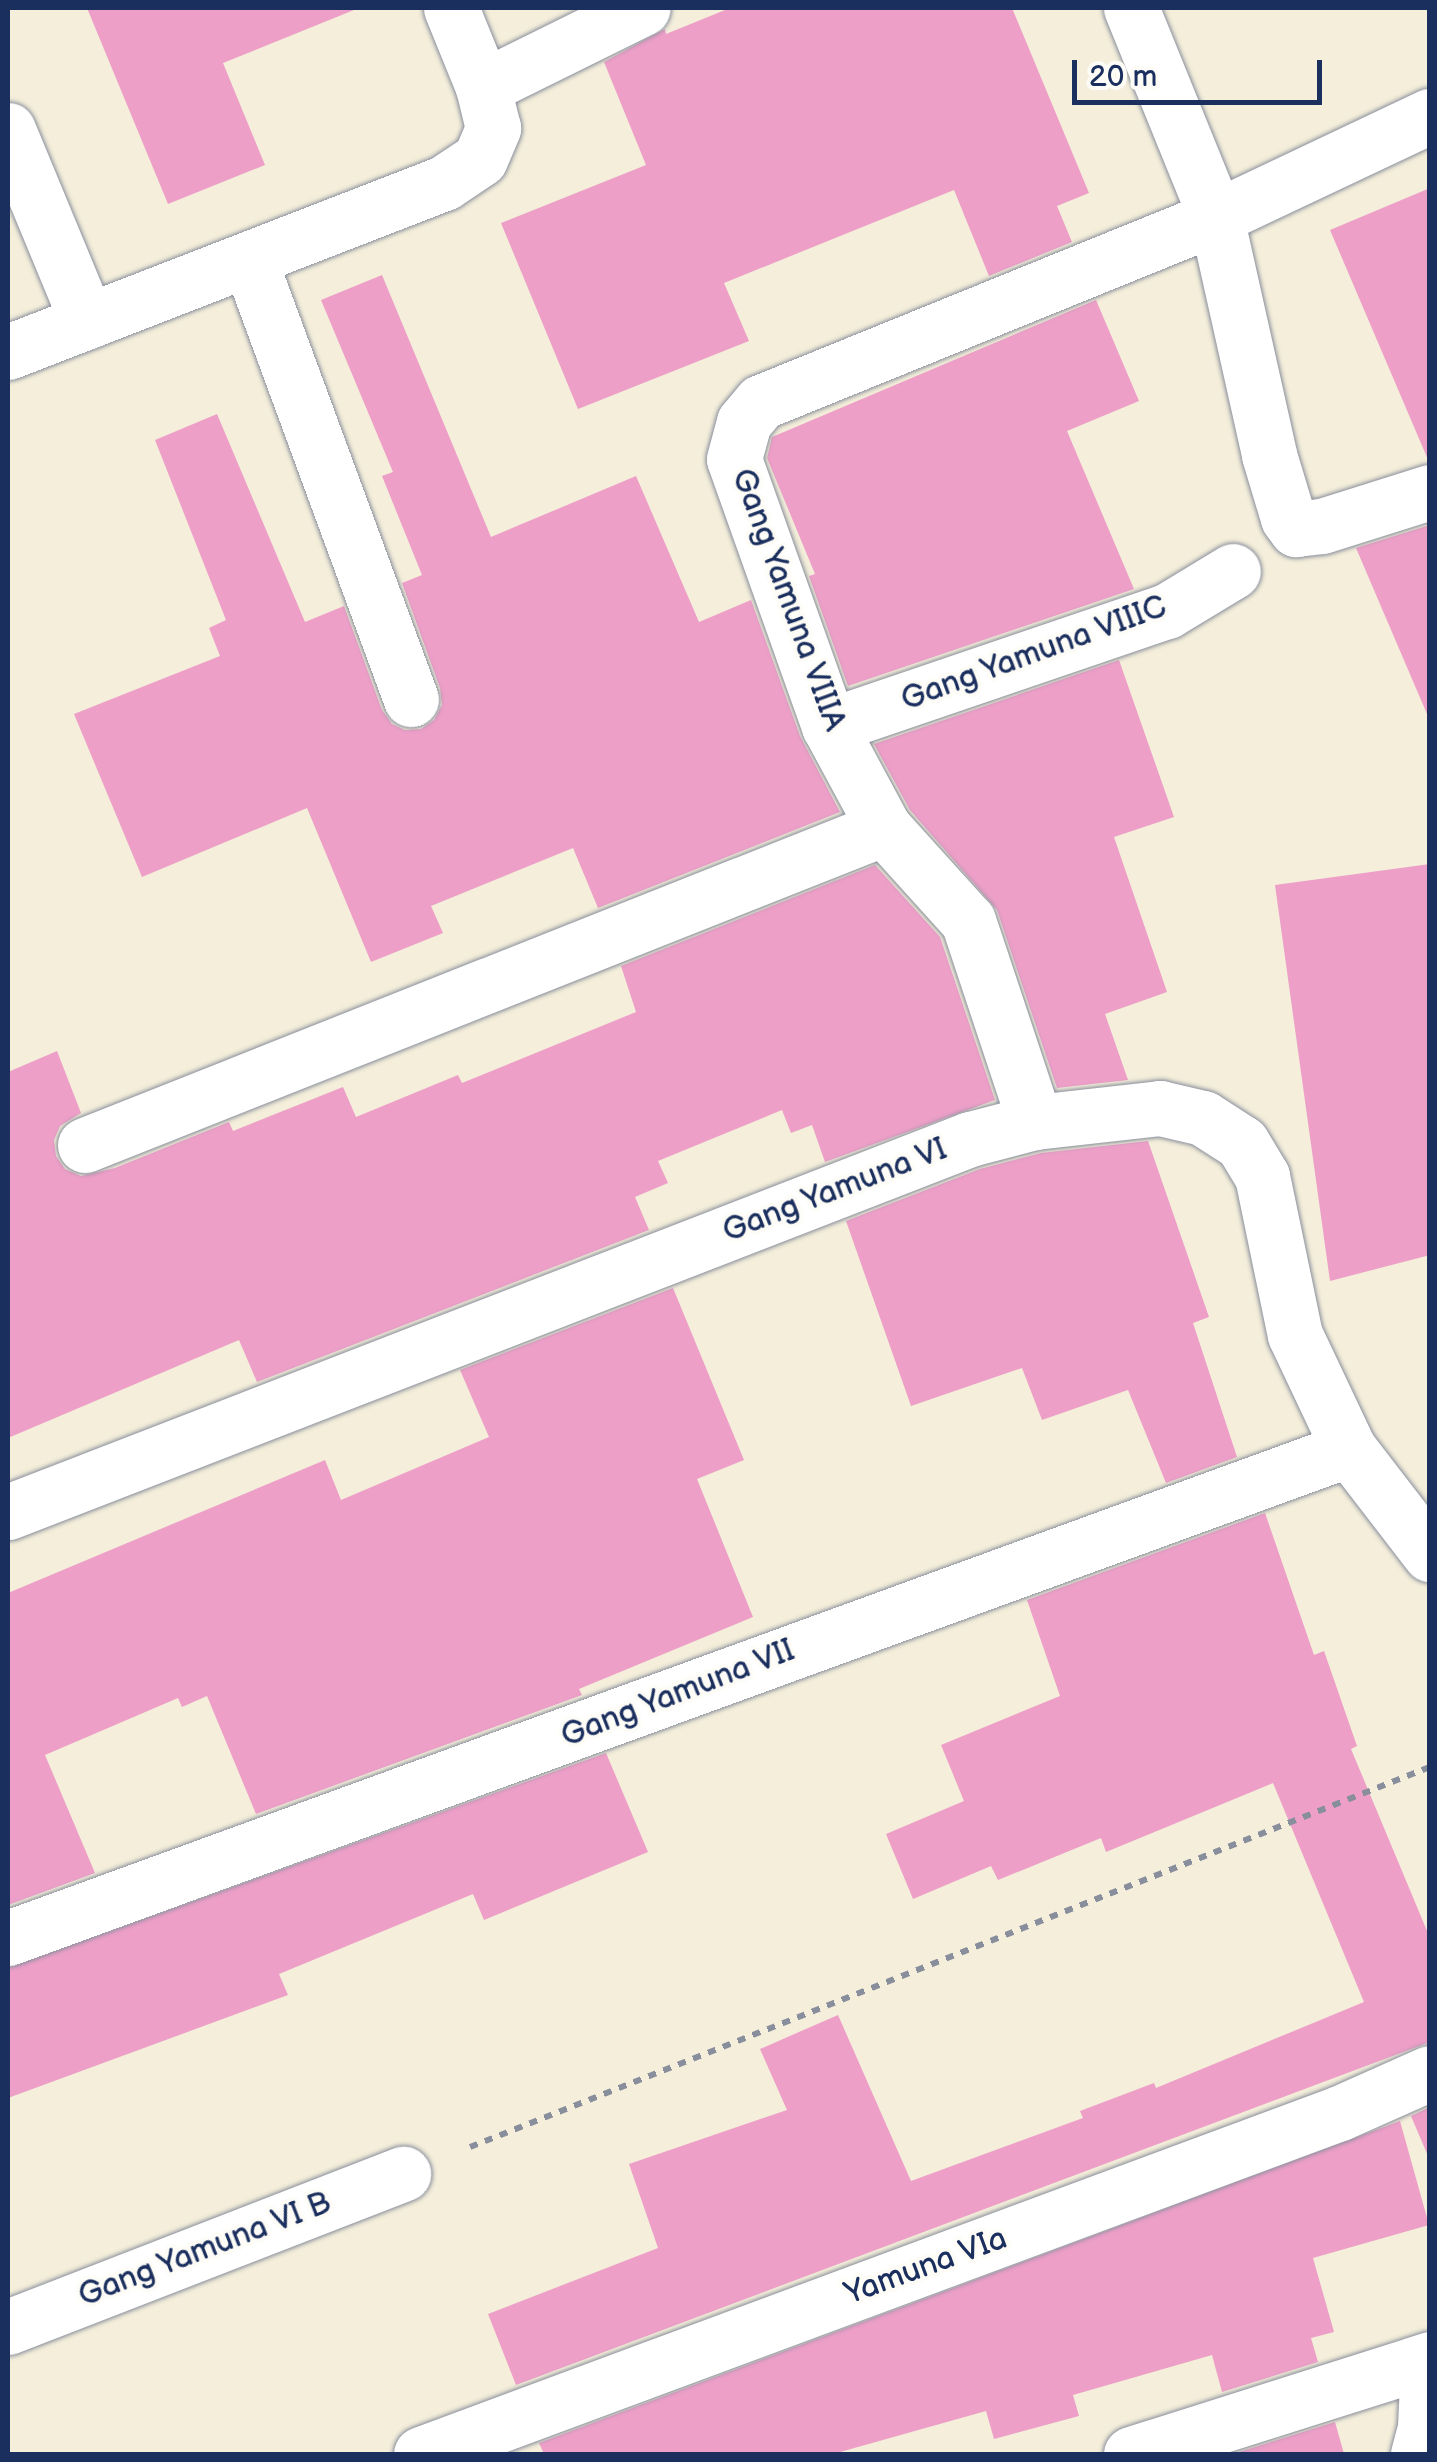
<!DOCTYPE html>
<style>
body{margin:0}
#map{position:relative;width:1437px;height:2462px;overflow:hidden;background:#f4eeda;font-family:"Balsamiq Sans",sans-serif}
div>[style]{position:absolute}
.building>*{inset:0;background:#ed9fc8}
.path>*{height:6px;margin-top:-3px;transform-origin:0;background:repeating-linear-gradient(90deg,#888e9c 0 8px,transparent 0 16px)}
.roads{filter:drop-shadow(0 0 2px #888e9c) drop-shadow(0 0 2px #888e9c)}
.street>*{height:55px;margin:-27.5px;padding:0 27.5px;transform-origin:27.5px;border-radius:27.5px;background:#fff}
span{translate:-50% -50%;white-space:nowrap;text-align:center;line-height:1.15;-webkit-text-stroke:8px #fdfcf7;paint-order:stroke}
.street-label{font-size:32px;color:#1b2f5e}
.frame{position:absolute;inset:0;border:10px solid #1b2f5e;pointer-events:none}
.scale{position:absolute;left:1072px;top:60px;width:250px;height:45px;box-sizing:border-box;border:5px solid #1b2f5e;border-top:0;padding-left:12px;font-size:30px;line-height:35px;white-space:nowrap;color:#1b2f5e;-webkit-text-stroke:8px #fdfcf7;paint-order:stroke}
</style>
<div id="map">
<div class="building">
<i style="clip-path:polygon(87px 8px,353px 8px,354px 10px,223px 63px,265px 165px,168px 204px)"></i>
<i style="clip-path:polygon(730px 8px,1012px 8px,1089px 193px,1057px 206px,1072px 242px,989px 276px,954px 190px,724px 283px,749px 341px,578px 409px,501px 223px,646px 165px,604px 62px,665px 29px,666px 34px)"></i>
<i style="clip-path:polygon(1430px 188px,1430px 462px,1429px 462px,1330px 230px)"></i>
<i style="clip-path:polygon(382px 275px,491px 537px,636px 476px,699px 622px,751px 600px,800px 736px,840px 812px,598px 908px,573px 848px,431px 906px,443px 933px,371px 962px,307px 808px,142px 877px,74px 714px,220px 656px,209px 628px,226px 620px,155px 440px,217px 414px,305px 622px,344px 606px,382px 710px,392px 724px,405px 730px,421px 729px,434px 720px,442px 705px,440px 688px,402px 583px,422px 575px,382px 476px,393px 472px,321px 300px)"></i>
<i style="clip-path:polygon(1096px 300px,1139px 401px,1067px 431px,1134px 589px,848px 686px,809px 576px,815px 574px,767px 458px,772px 437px)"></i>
<i style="clip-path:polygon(1430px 525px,1430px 721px,1356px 548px)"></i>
<i style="clip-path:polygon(1119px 660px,1174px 817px,1114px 837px,1167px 992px,1105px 1014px,1128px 1080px,1057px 1088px,997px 910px,910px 810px,874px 744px)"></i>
<i style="clip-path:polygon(1430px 864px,1430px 1255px,1330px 1281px,1275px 885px)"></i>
<i style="clip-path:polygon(875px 865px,940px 937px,995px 1100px,825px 1162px,812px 1125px,791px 1133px,782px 1110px,658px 1161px,668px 1183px,635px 1197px,649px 1230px,257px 1382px,239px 1340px,8px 1438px,8px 1072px,57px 1051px,81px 1113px,60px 1126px,54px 1140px,56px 1156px,65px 1169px,81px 1176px,115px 1168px,229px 1122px,233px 1131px,343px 1087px,356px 1117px,458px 1075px,462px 1083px,636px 1012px,621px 966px)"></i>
<i style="clip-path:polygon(1148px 1141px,1209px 1317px,1193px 1323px,1237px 1457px,1166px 1483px,1128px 1390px,1042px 1420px,1022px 1368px,911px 1406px,846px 1221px,980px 1169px,1041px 1153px)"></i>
<i style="clip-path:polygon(673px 1288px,744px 1460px,697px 1479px,753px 1617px,579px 1689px,582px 1695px,256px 1814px,207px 1696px,182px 1707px,178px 1698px,45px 1755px,95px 1873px,8px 1905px,8px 1593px,325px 1460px,341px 1500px,489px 1437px,460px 1370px)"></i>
<i style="clip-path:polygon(1265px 1513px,1314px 1655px,1324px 1651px,1357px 1746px,1351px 1749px,1430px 1938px,1430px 2042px,516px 2385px,488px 2314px,658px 2248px,629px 2164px,787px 2110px,760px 2049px,838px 2015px,911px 2181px,1083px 2118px,1080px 2111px,1154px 2083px,1156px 2088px,1364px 2002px,1273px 1783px,1106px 1852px,1101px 1838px,998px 1880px,991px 1866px,913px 1899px,886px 1834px,964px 1801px,941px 1745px,1060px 1696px,1027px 1600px)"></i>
<i style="clip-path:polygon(606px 1753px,648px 1852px,484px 1920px,473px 1894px,279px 1974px,288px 1995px,8px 2098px,8px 1968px)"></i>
<i style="clip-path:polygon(1430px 2107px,1430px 2156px,1428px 2156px,1411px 2116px)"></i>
<i style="clip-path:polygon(1400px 2121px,1429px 2225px,1313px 2258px,1334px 2332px,1311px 2338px,1318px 2362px,1222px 2392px,1212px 2355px,1073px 2395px,1079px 2416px,994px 2439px,986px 2411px,833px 2454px,544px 2454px,539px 2443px)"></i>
<i style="clip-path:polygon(1335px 2422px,1344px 2454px,1240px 2454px,1239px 2452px)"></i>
</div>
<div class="path">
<i style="left:470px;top:2147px;width:1032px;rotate:-21.6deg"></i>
</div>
<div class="roads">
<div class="street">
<i style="left:1131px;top:8px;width:226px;rotate:67.9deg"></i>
<i style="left:1216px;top:217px;width:244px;rotate:77.4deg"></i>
<i style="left:1269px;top:455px;width:66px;rotate:73.2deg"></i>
<i style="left:1288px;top:518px;width:14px;rotate:54deg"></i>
<i style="left:1296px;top:529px;width:26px;rotate:-7deg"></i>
<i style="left:1322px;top:526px;width:113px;rotate:-17.5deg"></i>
<i style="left:483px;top:87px;width:178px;rotate:-26.3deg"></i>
<i style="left:8px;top:130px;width:207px;rotate:67.5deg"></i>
<i style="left:249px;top:259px;width:469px;rotate:69.8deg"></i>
<i style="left:8px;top:352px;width:468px;rotate:-21.2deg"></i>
<i style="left:444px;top:183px;width:43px;rotate:-33.7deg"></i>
<i style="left:480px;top:159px;width:34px;rotate:-67deg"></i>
<i style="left:493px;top:128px;width:42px;rotate:-103.7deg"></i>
<i style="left:483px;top:87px;width:85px;rotate:-112.1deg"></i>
<i style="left:829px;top:726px;width:357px;rotate:-18.8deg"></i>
<i style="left:1167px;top:611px;width:77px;rotate:-31.2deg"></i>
<i style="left:1035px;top:1122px;width:212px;rotate:-108.4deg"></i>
<i style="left:968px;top:921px;width:125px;rotate:-132.1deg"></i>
<i style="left:884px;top:828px;width:116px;rotate:-118.3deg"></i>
<i style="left:829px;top:726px;width:283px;rotate:-109.6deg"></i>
<i style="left:734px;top:459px;width:38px;rotate:-75deg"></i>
<i style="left:744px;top:422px;width:26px;rotate:-50deg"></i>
<i style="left:761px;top:402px;width:491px;rotate:-22.1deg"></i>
<i style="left:1216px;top:217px;width:237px;rotate:-25.3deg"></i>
<i style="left:85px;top:1145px;width:860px;rotate:-21.64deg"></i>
<i style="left:8px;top:1512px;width:1032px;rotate:-21.19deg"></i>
<i style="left:970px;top:1139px;width:67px;rotate:-14.7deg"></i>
<i style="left:1035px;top:1122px;width:126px;rotate:-6.4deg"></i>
<i style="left:1160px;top:1108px;width:44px;rotate:13.1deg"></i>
<i style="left:1203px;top:1118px;width:46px;rotate:32.7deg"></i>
<i style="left:1242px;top:1143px;width:39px;rotate:59deg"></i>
<i style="left:1262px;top:1176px;width:162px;rotate:78.3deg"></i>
<i style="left:1295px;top:1335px;width:126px;rotate:64.7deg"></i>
<i style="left:1349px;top:1449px;width:133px;rotate:52.4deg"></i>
<i style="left:8px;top:1938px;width:1427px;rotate:-20.03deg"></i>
<i style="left:8px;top:2327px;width:424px;rotate:-21.2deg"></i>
<i style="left:421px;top:2454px;width:980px;rotate:-20.36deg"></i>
<i style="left:1340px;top:2113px;width:98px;rotate:-24deg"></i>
<i style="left:1131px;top:2454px;width:314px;rotate:-17.6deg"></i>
<i style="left:1418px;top:2454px;width:28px;rotate:-75deg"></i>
<i style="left:1425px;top:2427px;width:66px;rotate:-87.4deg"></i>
</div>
</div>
<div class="street-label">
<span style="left:788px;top:600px;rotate:70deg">Gang Yamuna VIIIA</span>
<span style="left:1034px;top:654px;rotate:-20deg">Gang Yamuna VIIIC</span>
<span style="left:835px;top:1191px;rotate:-21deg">Gang Yamuna VI</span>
<span style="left:678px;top:1694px;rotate:-21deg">Gang Yamuna VII</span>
<span style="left:205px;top:2250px;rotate:-21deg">Gang Yamuna VI B</span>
<span style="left:926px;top:2267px;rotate:-20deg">Yamuna VIa</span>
</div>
<div class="frame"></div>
<div class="scale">20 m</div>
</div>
